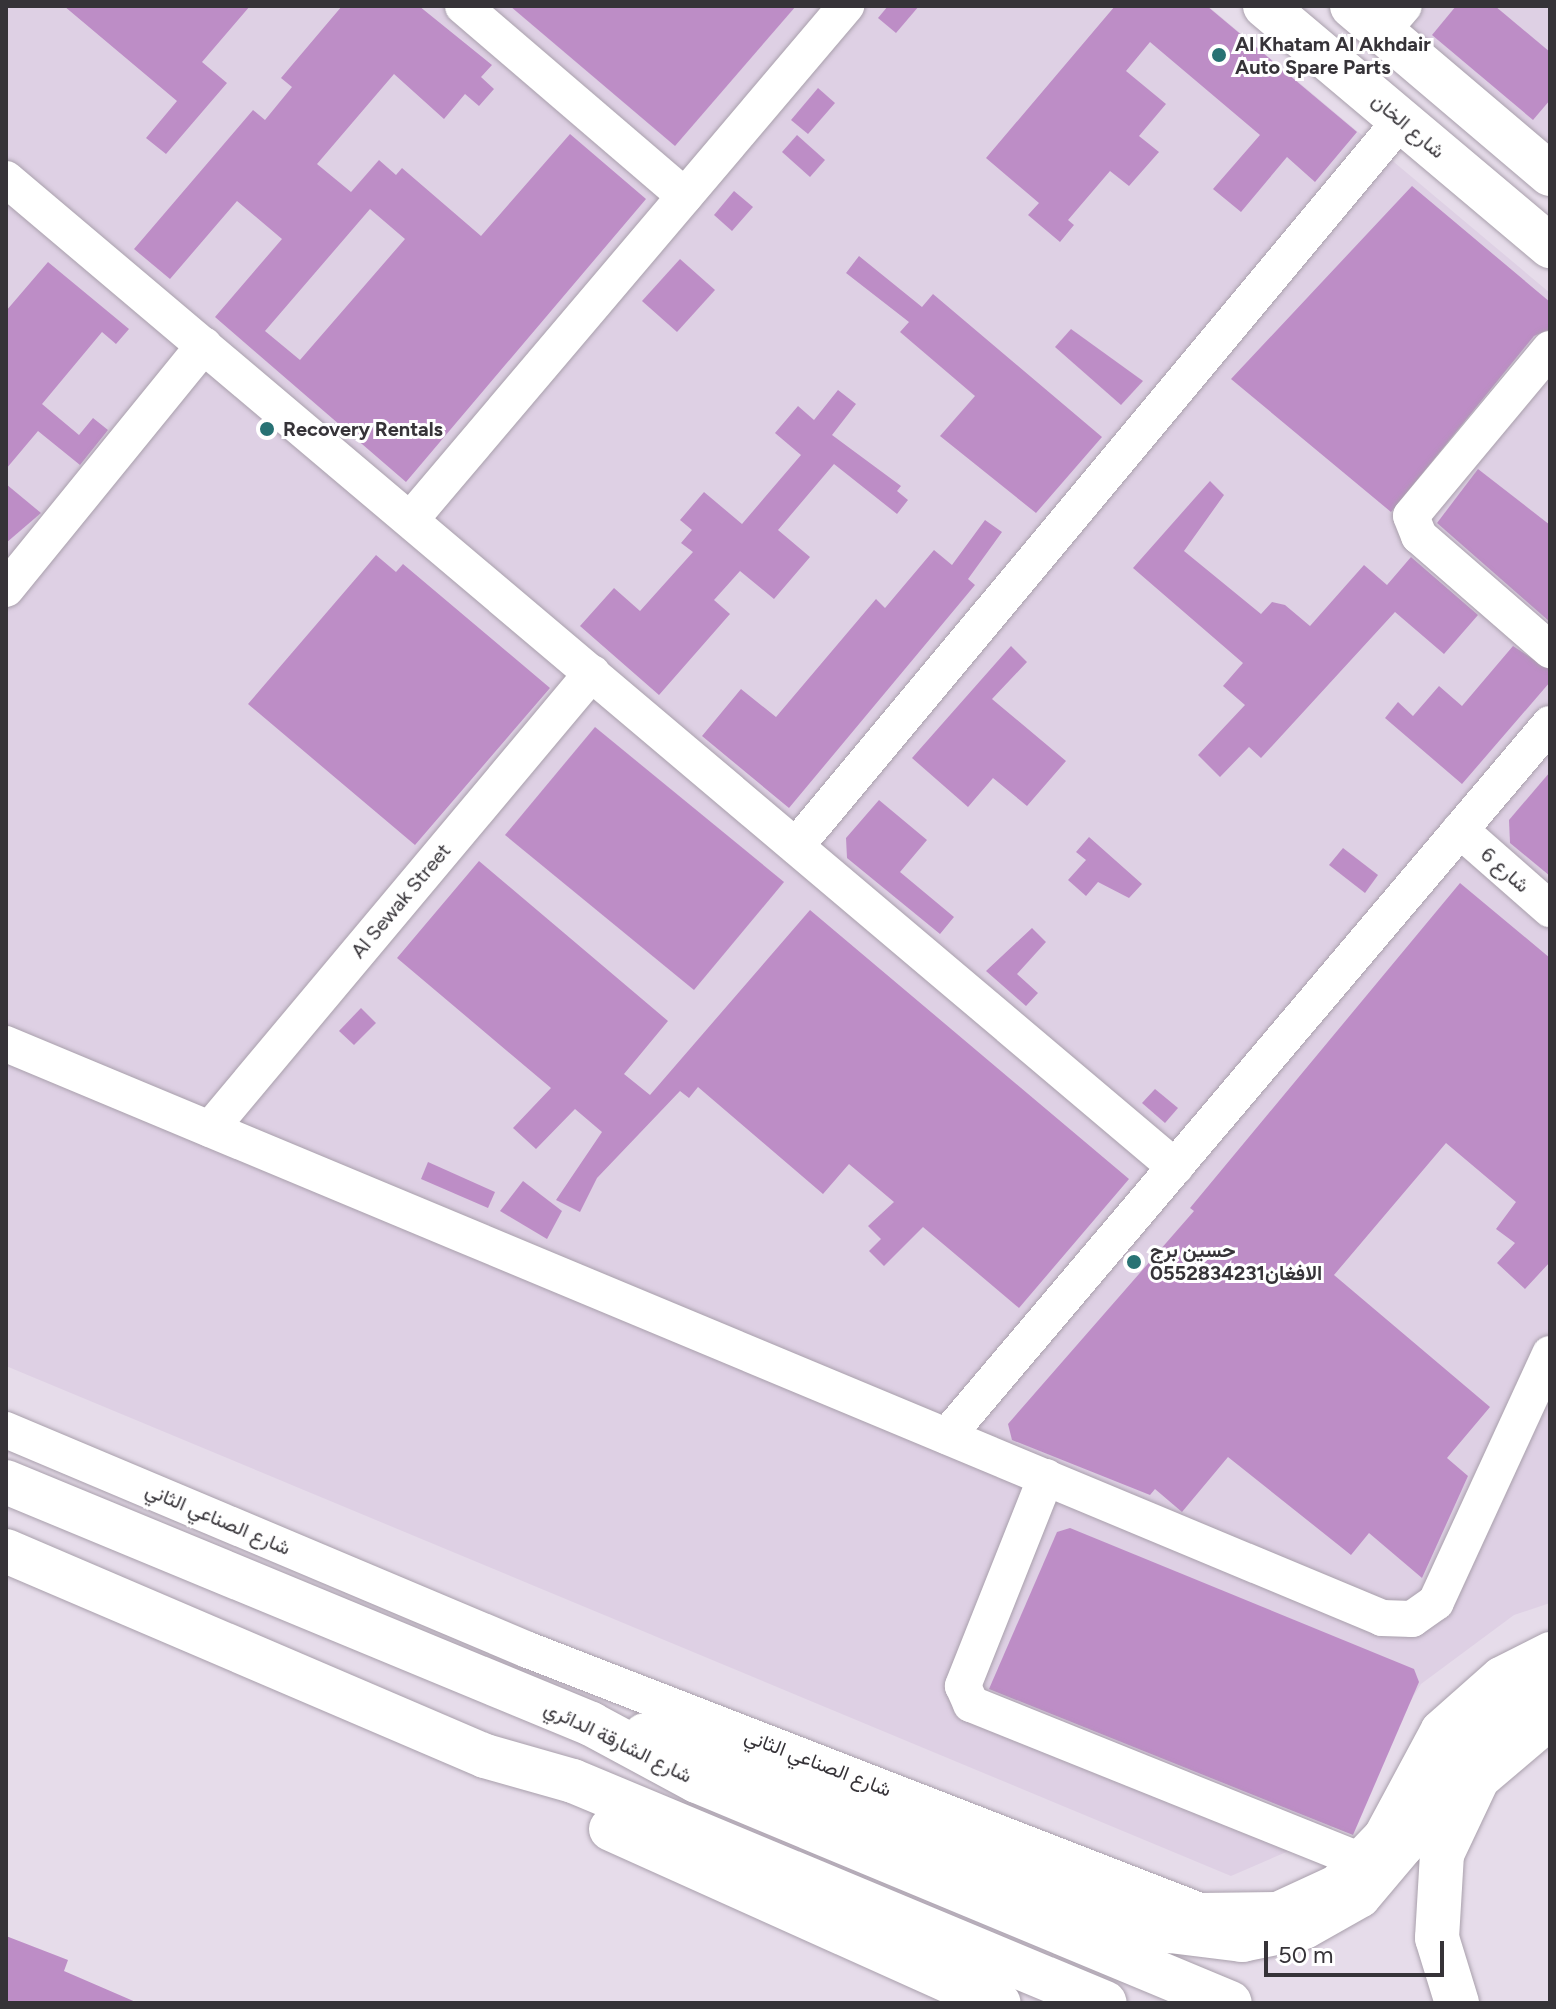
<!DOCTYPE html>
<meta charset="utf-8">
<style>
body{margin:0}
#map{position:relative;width:1556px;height:2009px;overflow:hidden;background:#e6dcea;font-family:Figtree,Vazirmatn,sans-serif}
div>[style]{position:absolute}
.built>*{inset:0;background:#ded0e4}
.building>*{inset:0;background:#bd8dc6}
.roads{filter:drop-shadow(0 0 2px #a9a0ac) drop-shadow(0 0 2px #a9a0ac)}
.minor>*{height:36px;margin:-18px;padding:0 18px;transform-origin:18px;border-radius:18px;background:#fff}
.major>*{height:44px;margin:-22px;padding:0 22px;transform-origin:22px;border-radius:22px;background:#fff}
.highway>*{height:44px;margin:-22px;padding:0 22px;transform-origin:22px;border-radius:22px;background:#fff}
.dots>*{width:22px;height:22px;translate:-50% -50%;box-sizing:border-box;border:4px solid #fff;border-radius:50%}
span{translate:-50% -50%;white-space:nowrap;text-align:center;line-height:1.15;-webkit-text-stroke:6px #fff;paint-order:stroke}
.poi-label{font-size:20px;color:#363338;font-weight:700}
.left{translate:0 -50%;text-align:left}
.street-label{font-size:20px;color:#363338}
.frame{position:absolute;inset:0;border:8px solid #363338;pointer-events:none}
.scale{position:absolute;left:1264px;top:1941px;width:180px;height:36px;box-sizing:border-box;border:4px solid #363338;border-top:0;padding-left:10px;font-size:24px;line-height:28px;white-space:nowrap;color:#363338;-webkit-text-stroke:6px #fff;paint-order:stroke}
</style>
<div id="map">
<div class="built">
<i style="clip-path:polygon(6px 6px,1208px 6px,1550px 293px,1550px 1603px,1514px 1615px,1421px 1684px,1328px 1834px,1231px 1876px,6px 1366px)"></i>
<i style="clip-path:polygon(1385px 6px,1550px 6px,1550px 147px)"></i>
</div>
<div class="building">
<i style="clip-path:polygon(64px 6px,250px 6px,202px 62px,227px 83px,166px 154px,146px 138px,177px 101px)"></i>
<i style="clip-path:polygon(evenodd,342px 6px,419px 6px,492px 65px,481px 77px,494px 89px,479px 106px,465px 94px,444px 119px,394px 74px,317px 164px,351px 192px,379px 160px,396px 175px,402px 168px,481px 236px,570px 134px,646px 199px,406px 482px,215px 317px,282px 239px,237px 201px,170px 279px,134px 249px,253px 110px,265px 120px,292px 87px,281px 78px,342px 6px,370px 209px,405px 239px,300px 360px,265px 331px,370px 209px)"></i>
<i style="clip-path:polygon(510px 6px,796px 6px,675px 146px)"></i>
<i style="clip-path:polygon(888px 6px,919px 6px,896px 33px,878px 18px)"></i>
<i style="clip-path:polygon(1115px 6px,1207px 6px,1357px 132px,1315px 182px,1287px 157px,1241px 212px,1213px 189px,1260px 135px,1150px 42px,1126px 71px,1166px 104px,1139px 136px,1159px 152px,1129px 186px,1110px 171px,1068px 220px,1074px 225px,1060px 242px,1028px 215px,1039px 203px,986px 158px)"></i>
<i style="clip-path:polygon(1456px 6px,1495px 6px,1550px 52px,1550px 100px,1533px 120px,1432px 35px)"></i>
<i style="clip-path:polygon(818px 88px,835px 103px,808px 134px,791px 120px)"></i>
<i style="clip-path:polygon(797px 135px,825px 160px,810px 177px,782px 152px)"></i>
<i style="clip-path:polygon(1412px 186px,1550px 302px,1550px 329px,1534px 336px,1391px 512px,1231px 379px)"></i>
<i style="clip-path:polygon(734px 191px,753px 207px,732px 231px,714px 215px)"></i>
<i style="clip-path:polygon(859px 256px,922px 307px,933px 294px,1102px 437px,1036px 513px,940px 436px,975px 396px,900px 332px,909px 322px,846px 273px)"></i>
<i style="clip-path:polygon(680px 259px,715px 290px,677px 332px,642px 301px)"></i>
<i style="clip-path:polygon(48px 262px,129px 329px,116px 344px,102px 332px,42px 404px,79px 435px,93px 418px,108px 430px,80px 465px,38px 431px,6px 469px,6px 311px)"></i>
<i style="clip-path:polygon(1071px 329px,1143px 381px,1121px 405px,1055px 347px)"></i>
<i style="clip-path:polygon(838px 390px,856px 404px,832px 435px,901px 486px,897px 491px,908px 500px,897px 514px,834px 464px,778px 530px,810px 557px,774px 599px,740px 571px,714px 600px,730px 614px,659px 695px,580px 626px,614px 588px,640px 611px,693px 552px,681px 543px,692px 530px,680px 520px,704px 492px,742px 524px,801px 455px,775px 433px,798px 406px,814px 420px)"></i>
<i style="clip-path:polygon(1478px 469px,1550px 525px,1550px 622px,1437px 523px)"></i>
<i style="clip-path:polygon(1210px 481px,1224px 495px,1184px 551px,1261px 614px,1272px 602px,1285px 605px,1310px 626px,1364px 565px,1387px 585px,1411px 557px,1478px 615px,1444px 654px,1395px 612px,1261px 758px,1249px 747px,1220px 777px,1198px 755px,1245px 705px,1223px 686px,1243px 663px,1133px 568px)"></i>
<i style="clip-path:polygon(6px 484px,41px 513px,6px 543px)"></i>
<i style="clip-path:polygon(985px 520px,1002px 532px,968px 579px,975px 585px,789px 808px,702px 736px,741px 689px,776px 717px,876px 599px,885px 608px,934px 550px,952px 565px)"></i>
<i style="clip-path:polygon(376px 555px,396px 572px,403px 564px,550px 688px,415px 845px,248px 704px)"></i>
<i style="clip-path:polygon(1011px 646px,1027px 662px,992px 699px,1066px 761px,1027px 806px,993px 778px,968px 807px,912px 758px)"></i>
<i style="clip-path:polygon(1513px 646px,1550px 670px,1550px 682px,1462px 784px,1385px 718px,1398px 702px,1413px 716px,1439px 686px,1462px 706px)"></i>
<i style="clip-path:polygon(595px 727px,784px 882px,694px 990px,505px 835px)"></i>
<i style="clip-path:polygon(1550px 772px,1550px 876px,1510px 843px,1509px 820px)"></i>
<i style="clip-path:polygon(879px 800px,927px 840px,900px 872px,954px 917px,940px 934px,847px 858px,846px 838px)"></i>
<i style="clip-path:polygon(1089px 837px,1142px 884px,1129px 898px,1098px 882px,1086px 896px,1068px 880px,1086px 860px,1076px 852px)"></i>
<i style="clip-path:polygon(1343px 848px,1378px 875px,1365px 893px,1329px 865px)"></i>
<i style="clip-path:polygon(479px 861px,668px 1021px,624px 1074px,650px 1095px,810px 910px,1129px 1179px,1019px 1308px,923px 1227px,884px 1266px,869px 1251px,881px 1239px,868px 1226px,894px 1202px,849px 1164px,823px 1194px,698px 1087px,689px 1098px,680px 1091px,597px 1178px,580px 1212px,556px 1200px,602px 1132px,575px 1109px,536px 1149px,513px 1128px,551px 1088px,397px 958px)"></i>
<i style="clip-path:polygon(1460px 883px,1550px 958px,1550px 1262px,1525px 1289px,1497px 1263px,1515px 1243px,1496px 1229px,1516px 1202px,1446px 1143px,1334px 1275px,1490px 1407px,1447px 1458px,1468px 1476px,1422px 1578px,1369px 1533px,1351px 1555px,1228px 1457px,1182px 1512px,1155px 1489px,1150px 1495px,1012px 1440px,1008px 1424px,1194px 1211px,1190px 1208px)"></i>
<i style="clip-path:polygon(1032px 928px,1046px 942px,1017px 974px,1038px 993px,1026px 1006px,986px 971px)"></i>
<i style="clip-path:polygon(361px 1008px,376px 1023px,354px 1045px,339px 1031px)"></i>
<i style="clip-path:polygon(1155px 1089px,1178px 1108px,1165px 1123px,1142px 1103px)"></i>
<i style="clip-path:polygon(428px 1162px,495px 1192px,488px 1208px,421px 1179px)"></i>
<i style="clip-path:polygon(523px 1181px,562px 1211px,547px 1239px,500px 1211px)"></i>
<i style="clip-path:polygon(1070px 1528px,1414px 1669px,1419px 1682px,1353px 1835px,989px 1689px,1057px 1532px)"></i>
<i style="clip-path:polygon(6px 1936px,68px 1960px,64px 1971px,138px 2003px,6px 2003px)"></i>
</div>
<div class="roads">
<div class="minor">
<i style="left:463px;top:6px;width:292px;rotate:40.6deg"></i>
<i style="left:1382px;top:31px;width:33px;rotate:-49deg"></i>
<i style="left:6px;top:179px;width:1531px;rotate:40.2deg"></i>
<i style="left:1550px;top:349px;width:217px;rotate:129.8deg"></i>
<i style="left:1411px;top:516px;width:22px;rotate:68deg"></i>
<i style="left:1419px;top:536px;width:174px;rotate:41deg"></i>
<i style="left:411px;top:519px;width:673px;rotate:-49.7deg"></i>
<i style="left:6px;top:589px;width:314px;rotate:-50.9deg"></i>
<i style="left:1460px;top:830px;width:120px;rotate:41.3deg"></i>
<i style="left:796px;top:846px;width:945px;rotate:-50.19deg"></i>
<i style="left:6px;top:1044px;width:1491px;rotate:22.64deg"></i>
<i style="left:1382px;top:1618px;width:30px;rotate:2deg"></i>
<i style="left:1412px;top:1619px;width:29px;rotate:-35deg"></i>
<i style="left:1436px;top:1602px;width:273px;rotate:-65.3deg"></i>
<i style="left:210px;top:1129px;width:595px;rotate:-50.05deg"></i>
<i style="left:6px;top:1430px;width:566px;rotate:22.85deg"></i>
<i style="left:528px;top:1650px;width:721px;rotate:21.23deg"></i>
<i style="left:1200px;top:1911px;width:77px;rotate:-0.7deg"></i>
<i style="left:1277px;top:1910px;width:65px;rotate:-24.6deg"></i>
<i style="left:1336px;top:1883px;width:66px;rotate:-46.2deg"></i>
<i style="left:1382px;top:1835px;width:120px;rotate:-61.7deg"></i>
<i style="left:1439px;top:1729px;width:81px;rotate:-41.5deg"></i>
<i style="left:1500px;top:1675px;width:56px;rotate:-26.6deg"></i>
<i style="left:947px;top:1436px;width:933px;rotate:-49.74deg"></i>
<i style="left:1046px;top:1477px;width:225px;rotate:111.7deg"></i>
<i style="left:963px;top:1686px;width:20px;rotate:66deg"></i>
<i style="left:971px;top:1704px;width:420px;rotate:21.9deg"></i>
</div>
<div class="major">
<i style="left:1265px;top:6px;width:373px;rotate:40.1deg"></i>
<i style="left:1352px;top:6px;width:260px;rotate:40.3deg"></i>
</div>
<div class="highway">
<i style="left:6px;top:1482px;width:633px;rotate:22.47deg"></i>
<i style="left:591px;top:1724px;width:120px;rotate:28.3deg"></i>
<i style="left:697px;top:1781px;width:577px;rotate:22.61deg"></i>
<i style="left:6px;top:1551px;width:521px;rotate:23.17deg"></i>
<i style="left:485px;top:1756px;width:91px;rotate:15.9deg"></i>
<i style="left:573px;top:1781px;width:576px;rotate:22.65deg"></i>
<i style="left:645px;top:1735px;width:102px;rotate:15.9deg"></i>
<i style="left:743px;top:1763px;width:459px;rotate:21.5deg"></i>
<i style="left:1170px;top:1931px;width:73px;rotate:7.1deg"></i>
<i style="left:1242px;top:1940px;width:63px;rotate:-11.8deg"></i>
<i style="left:1304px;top:1927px;width:63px;rotate:-29.4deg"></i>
<i style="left:1359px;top:1896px;width:68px;rotate:-49.8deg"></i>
<i style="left:1403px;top:1844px;width:104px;rotate:-60deg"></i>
<i style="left:1455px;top:1754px;width:64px;rotate:-45deg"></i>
<i style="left:1500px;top:1709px;width:60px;rotate:-34.2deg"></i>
<i style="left:611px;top:1829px;width:425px;rotate:24.2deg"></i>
<i style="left:1457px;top:2003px;width:68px;rotate:-107.1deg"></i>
<i style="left:1437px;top:1938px;width:84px;rotate:-86.6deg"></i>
<i style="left:1442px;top:1854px;width:84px;rotate:-64.7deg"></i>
<i style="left:1478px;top:1778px;width:94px;rotate:-40.3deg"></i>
</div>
</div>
<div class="dots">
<i style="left:1219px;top:55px;background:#287274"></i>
<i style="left:267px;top:429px;background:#287274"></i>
<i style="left:1134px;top:1262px;background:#287274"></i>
</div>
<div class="poi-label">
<span class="left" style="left:1235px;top:56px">Al Khatam Al Akhdair<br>Auto Spare Parts</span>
<span class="left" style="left:283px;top:429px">Recovery Rentals</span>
<span class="left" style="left:1150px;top:1262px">حسين برج<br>الافغان0552834231</span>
</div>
<div class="street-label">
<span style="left:1408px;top:126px;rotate:40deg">شارع الخان</span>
<span style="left:1505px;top:870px;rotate:41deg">شارع 6</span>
<span style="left:401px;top:901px;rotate:-50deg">Al Sewak Street</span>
<span style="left:218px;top:1519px;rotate:23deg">شارع الصناعي الثاني</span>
<span style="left:618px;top:1742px;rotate:26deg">شارع الشارقة الدائري</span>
<span style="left:818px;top:1763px;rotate:21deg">شارع الصناعي الثاني</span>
</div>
<div class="frame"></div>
<div class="scale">50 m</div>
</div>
